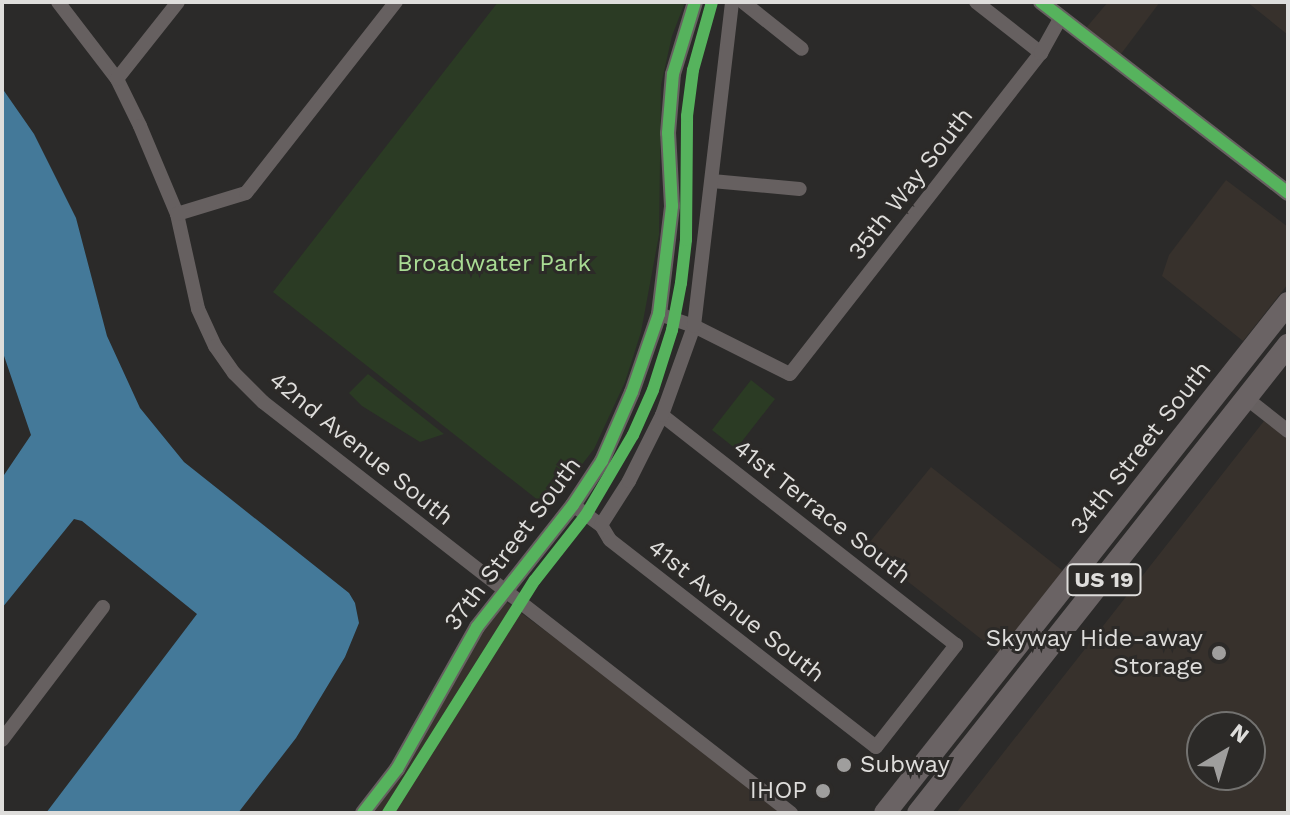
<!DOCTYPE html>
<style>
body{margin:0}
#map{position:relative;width:1290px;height:815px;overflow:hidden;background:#2b2a29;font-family:"Work Sans",sans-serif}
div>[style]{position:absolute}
.built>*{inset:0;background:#37312c}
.green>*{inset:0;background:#2b3b24}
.water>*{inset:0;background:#447999}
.minor>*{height:14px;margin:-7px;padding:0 7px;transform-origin:7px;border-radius:7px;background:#666060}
.tertiary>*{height:16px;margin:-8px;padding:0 8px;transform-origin:8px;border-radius:8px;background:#666060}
.trunk>*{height:22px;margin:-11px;padding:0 11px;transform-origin:11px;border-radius:11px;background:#6a6364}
.cycleway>*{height:12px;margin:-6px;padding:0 6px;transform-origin:6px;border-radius:6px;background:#56b35d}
.dots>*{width:22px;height:22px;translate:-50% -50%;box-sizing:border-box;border:4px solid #2c2a28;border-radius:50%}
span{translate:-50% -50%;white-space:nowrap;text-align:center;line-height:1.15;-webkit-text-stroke:6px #2c2a28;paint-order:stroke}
.shield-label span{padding:2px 6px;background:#2c2a28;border:2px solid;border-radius:6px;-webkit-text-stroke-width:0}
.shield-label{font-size:22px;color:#dedddb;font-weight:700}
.street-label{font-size:24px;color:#dedddb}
.park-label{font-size:24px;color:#a9dc94}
.poi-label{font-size:24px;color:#dedddb}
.right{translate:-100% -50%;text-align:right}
.left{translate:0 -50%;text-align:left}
.frame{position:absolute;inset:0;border:4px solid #dedddb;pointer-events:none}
.north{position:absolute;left:1186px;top:711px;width:80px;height:80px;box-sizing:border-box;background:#2c2a28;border:2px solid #737270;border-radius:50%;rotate:38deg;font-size:22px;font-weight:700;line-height:32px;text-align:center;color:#dedddb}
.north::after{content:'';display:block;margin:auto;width:28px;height:36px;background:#9f9e9d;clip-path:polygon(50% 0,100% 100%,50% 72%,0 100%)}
</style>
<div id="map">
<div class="built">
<i style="clip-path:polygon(1108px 2px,1160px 2px,1121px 54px,1086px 28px)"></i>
<i style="clip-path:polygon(1247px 2px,1288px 2px,1288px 35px)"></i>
<i style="clip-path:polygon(1226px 180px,1288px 227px,1288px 284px,1243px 341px,1162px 276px,1169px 255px)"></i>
<i style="clip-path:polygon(evenodd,1264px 421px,1288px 439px,1288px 813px,956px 813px,1264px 421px,1202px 727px,1250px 727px,1250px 775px,1202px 775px,1202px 727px)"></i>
<i style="clip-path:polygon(931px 467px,1063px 571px,999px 653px,865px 548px)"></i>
<i style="clip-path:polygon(505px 601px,593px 666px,780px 813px,371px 813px,458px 669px)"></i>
</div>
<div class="green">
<i style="clip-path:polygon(498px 2px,685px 2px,672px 36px,661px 85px,659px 235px,641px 332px,625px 382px,594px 449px,548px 508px,273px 292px)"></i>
<i style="clip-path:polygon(368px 374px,444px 434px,420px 442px,362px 406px,349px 393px)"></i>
<i style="clip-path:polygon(751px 380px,775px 399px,736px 449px,712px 430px)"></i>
</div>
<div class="water">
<i style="clip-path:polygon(2px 88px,34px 134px,76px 218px,107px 336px,140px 408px,184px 462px,349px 593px,355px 603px,359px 623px,345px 657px,296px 738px,238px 813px,46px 813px,197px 614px,82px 521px,74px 519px,2px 608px,2px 478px,31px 435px,2px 350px)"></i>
</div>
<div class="minor">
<i style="left:58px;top:2px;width:97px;rotate:52.5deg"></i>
<i style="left:117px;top:79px;width:52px;rotate:63.9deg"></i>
<i style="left:140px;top:126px;width:95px;rotate:67.2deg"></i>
<i style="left:177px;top:214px;width:97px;rotate:77.5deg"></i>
<i style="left:198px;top:309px;width:41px;rotate:65.3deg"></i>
<i style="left:215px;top:346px;width:33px;rotate:55deg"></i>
<i style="left:234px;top:373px;width:41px;rotate:45deg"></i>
<i style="left:263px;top:402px;width:669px;rotate:37.9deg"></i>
<i style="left:743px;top:2px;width:75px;rotate:38.5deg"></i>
<i style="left:976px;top:2px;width:83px;rotate:38.1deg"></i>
<i style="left:117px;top:79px;width:98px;rotate:-51.6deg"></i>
<i style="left:712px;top:181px;width:88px;rotate:5.2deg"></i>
<i style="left:177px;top:214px;width:72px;rotate:-16.9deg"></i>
<i style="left:246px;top:193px;width:243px;rotate:-51.9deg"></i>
<i style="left:659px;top:314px;width:37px;rotate:19deg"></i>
<i style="left:694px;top:326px;width:107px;rotate:26.6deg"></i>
<i style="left:790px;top:374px;width:407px;rotate:-52deg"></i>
<i style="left:1041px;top:53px;width:41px;rotate:-60.9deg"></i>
<i style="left:1246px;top:398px;width:53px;rotate:38.2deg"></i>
<i style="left:573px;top:505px;width:34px;rotate:36deg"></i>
<i style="left:601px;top:525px;width:17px;rotate:59deg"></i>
<i style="left:610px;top:540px;width:337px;rotate:37.9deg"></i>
<i style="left:876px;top:747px;width:130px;rotate:-51.9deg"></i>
<i style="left:956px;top:645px;width:373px;rotate:-142deg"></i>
<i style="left:601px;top:525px;width:52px;rotate:-57.5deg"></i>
<i style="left:629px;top:481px;width:74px;rotate:-63.4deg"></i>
<i style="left:662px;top:415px;width:95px;rotate:-70.2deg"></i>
<i style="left:694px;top:326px;width:326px;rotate:-83.3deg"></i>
<i style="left:2px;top:740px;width:167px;rotate:-52.8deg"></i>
</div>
<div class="tertiary">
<i style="left:1041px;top:2px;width:312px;rotate:37.7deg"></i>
<i style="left:363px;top:813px;width:56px;rotate:-52.3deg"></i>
<i style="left:397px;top:769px;width:163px;rotate:-60.6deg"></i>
<i style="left:477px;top:627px;width:155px;rotate:-51.8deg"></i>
<i style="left:573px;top:505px;width:53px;rotate:-56.6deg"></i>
<i style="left:602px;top:461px;width:75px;rotate:-66.5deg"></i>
<i style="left:632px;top:392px;width:83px;rotate:-70.9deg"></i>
<i style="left:659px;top:314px;width:109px;rotate:-83.1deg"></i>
<i style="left:672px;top:206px;width:73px;rotate:-93.1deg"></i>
<i style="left:668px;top:133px;width:59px;rotate:-85.2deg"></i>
<i style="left:673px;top:74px;width:75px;rotate:-73deg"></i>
</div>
<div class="trunk">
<i style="left:885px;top:813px;width:650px;rotate:-51.68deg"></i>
<i style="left:918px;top:813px;width:597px;rotate:-51.67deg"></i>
</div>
<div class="cycleway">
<i style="left:1041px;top:2px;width:312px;rotate:37.7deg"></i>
<i style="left:363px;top:813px;width:56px;rotate:-52.3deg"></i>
<i style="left:397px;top:769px;width:163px;rotate:-60.6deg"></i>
<i style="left:477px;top:627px;width:155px;rotate:-51.8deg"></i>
<i style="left:573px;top:505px;width:53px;rotate:-56.6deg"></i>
<i style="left:602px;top:461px;width:75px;rotate:-66.5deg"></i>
<i style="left:632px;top:392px;width:83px;rotate:-70.9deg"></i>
<i style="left:659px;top:314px;width:109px;rotate:-83.1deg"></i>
<i style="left:672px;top:206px;width:73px;rotate:-93.1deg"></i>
<i style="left:668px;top:133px;width:59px;rotate:-85.2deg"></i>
<i style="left:673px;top:74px;width:75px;rotate:-73deg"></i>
<i style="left:388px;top:813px;width:275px;rotate:-57.8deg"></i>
<i style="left:535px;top:580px;width:83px;rotate:-51.9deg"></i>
<i style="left:586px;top:515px;width:93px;rotate:-59.6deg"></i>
<i style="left:633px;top:435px;width:49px;rotate:-66deg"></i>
<i style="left:653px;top:390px;width:63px;rotate:-72.4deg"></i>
<i style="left:672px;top:330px;width:48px;rotate:-79.2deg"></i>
<i style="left:681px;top:283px;width:43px;rotate:-83.4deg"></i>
<i style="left:686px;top:240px;width:124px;rotate:-89.5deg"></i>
<i style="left:687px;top:116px;width:46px;rotate:-82.6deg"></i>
<i style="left:693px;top:70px;width:71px;rotate:-74.4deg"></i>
</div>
<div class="dots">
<i style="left:1219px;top:653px;background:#9f9e9d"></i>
<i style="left:844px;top:765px;background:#9f9e9d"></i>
<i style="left:823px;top:791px;background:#9f9e9d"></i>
</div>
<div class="shield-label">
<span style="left:1104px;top:580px">US 19</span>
</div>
<div class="street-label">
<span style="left:911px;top:184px;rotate:-52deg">35th Way South</span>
<span style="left:1141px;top:448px;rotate:-52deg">34th Street South</span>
<span style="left:361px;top:449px;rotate:39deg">42nd Avenue South</span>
<span style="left:822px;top:512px;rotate:38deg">41st Terrace South</span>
<span style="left:513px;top:544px;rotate:-53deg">37th Street South</span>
<span style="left:736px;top:611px;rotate:38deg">41st Avenue South</span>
</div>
<div class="park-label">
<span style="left:494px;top:264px">Broadwater Park</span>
</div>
<div class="poi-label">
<span class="right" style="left:1203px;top:653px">Skyway Hide-away<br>Storage</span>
<span class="left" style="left:860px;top:765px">Subway</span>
<span class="right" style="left:807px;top:791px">IHOP</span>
</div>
<div class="frame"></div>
<div class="north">N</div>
</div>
